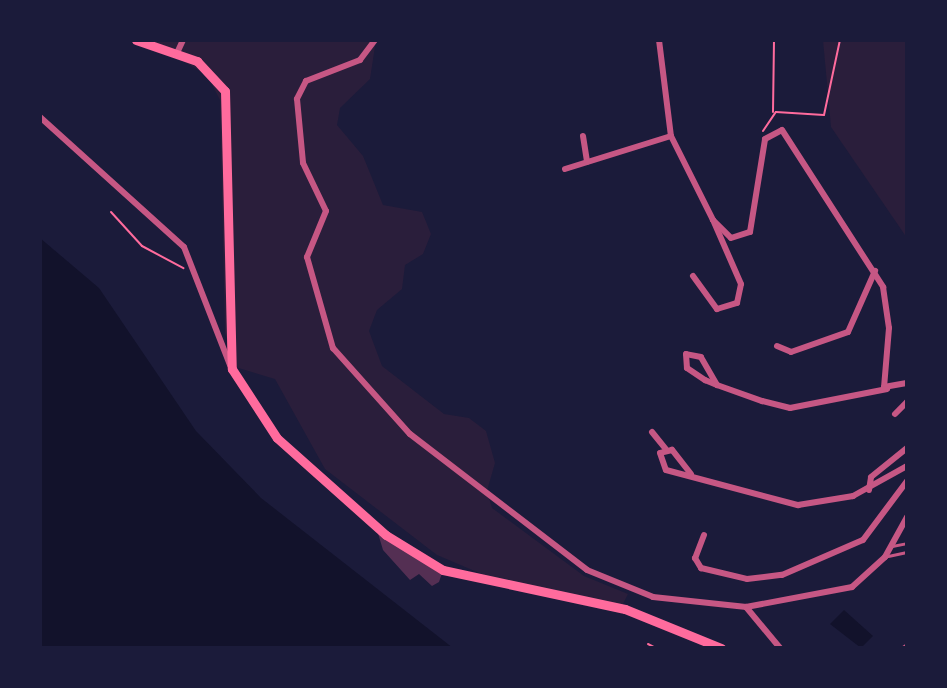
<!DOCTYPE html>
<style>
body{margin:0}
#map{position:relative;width:947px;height:688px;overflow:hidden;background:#1b1b3a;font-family:"Titillium Web",sans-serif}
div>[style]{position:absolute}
.green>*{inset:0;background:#2a1e3b}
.water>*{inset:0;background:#12122b}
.building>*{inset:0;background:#542f53}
.path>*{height:2px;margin:-1px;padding:0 1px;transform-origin:1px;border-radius:1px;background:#ff6b9d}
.service>*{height:3px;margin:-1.5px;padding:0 1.5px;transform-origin:1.5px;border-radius:1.5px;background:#c65784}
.minor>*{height:6px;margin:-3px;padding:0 3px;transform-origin:3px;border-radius:3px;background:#c65784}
.secondary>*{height:9px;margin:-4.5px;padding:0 4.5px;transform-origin:4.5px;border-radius:4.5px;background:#ff6b9d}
span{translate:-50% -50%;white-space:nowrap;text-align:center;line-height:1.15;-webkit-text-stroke:7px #1b1b3a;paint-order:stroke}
.frame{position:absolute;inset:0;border:42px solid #1b1b3a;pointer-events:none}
</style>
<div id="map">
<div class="green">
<i style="clip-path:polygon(146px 40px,376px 40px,370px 79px,340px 108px,337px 125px,363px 156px,383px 205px,422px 212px,431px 234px,423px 254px,405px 265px,402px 289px,377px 310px,369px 331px,382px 366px,444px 414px,469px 418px,486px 431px,495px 463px,487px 491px,492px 508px,584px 576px,628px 594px,620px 610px,503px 583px,437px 555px,325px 469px,275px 379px,235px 367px,225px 333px,220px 100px,207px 75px)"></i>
<i style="clip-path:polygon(823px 40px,907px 40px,907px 238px,831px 127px)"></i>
</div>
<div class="water">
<i style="clip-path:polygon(40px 238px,99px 288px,196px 431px,261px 498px,453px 648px,40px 648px)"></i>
<i style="clip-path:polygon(844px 610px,873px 636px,861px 648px,830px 624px)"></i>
</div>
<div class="building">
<i style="clip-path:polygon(377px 530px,443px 570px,439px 582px,432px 586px,419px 574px,410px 580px,383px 550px)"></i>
</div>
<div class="path">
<i style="left:773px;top:112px;width:72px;rotate:-89.2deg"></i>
<i style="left:763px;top:131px;width:23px;rotate:-56deg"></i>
<i style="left:776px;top:112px;width:48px;rotate:3.6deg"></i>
<i style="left:824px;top:115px;width:77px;rotate:-78deg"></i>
<i style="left:111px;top:212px;width:46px;rotate:47.6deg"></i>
<i style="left:142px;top:246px;width:47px;rotate:28.2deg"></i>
<i style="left:648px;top:644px;width:9px;rotate:27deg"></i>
</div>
<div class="service">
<i style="left:892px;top:546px;width:15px;rotate:-11deg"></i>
<i style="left:888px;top:556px;width:19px;rotate:-12deg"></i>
<i style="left:901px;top:648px;width:7px;rotate:-34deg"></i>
</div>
<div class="minor">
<i style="left:375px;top:40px;width:25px;rotate:127deg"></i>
<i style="left:360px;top:60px;width:58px;rotate:158.7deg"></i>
<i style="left:306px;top:81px;width:20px;rotate:117deg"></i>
<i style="left:297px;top:99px;width:64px;rotate:84.6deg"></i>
<i style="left:303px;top:163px;width:53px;rotate:64.4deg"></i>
<i style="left:326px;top:211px;width:50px;rotate:112.4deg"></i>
<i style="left:307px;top:257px;width:95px;rotate:74.1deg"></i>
<i style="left:333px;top:348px;width:115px;rotate:48.2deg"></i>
<i style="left:410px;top:434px;width:223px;rotate:37.5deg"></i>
<i style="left:587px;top:570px;width:71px;rotate:22.2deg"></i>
<i style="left:653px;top:597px;width:94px;rotate:6.1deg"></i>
<i style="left:659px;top:40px;width:97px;rotate:82.9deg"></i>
<i style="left:671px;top:136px;width:94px;rotate:63.4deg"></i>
<i style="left:713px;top:220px;width:25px;rotate:45deg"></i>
<i style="left:731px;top:238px;width:20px;rotate:-18deg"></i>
<i style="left:750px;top:232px;width:94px;rotate:-80.8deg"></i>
<i style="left:765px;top:139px;width:19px;rotate:-28deg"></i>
<i style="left:782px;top:130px;width:187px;rotate:57.2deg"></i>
<i style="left:883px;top:287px;width:41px;rotate:81.7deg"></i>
<i style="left:889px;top:328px;width:59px;rotate:94.8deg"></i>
<i style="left:884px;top:387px;width:23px;rotate:-10deg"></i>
<i style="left:177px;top:53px;width:14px;rotate:-65deg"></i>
<i style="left:40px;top:117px;width:194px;rotate:42.1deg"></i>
<i style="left:184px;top:247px;width:127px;rotate:68.7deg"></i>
<i style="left:583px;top:136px;width:26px;rotate:81deg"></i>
<i style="left:565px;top:169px;width:111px;rotate:-17.3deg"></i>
<i style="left:693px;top:276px;width:41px;rotate:54deg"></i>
<i style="left:717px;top:309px;width:21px;rotate:-17deg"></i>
<i style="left:737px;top:303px;width:19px;rotate:-78deg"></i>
<i style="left:741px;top:284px;width:70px;rotate:-113.6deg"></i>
<i style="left:777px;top:346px;width:15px;rotate:23deg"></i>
<i style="left:791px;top:352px;width:60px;rotate:-19.3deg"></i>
<i style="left:848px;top:332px;width:67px;rotate:-66.1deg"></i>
<i style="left:717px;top:385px;width:32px;rotate:-120deg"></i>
<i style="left:701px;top:357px;width:15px;rotate:-169deg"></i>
<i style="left:686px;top:354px;width:14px;rotate:86deg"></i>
<i style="left:687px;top:368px;width:22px;rotate:34deg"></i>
<i style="left:705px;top:380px;width:13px;rotate:23deg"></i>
<i style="left:717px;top:385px;width:48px;rotate:19.6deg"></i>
<i style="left:762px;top:401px;width:29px;rotate:14deg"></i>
<i style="left:790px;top:408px;width:99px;rotate:-11.1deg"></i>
<i style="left:895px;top:414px;width:17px;rotate:-45deg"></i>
<i style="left:652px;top:432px;width:22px;rotate:51deg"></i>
<i style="left:691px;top:474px;width:31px;rotate:-128deg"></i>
<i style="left:672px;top:450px;width:12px;rotate:166deg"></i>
<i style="left:660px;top:453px;width:18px;rotate:71deg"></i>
<i style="left:666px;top:470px;width:137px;rotate:14.9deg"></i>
<i style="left:798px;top:505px;width:56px;rotate:-9.3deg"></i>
<i style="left:853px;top:496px;width:62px;rotate:-29.1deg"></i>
<i style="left:869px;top:490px;width:13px;rotate:-81deg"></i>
<i style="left:871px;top:477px;width:46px;rotate:-38.9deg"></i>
<i style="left:704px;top:535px;width:25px;rotate:111deg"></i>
<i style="left:695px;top:558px;width:12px;rotate:59deg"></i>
<i style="left:701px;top:568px;width:47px;rotate:13.4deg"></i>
<i style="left:747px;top:579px;width:35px;rotate:-7deg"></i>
<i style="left:782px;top:575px;width:88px;rotate:-23.4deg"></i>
<i style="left:863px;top:540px;width:74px;rotate:-53.3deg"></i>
<i style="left:746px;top:607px;width:108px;rotate:-10.7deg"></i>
<i style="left:852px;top:587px;width:45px;rotate:-42.3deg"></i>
<i style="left:885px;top:557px;width:46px;rotate:-61.2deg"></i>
<i style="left:746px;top:607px;width:53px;rotate:50.3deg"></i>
</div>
<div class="secondary">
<i style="left:136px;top:40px;width:65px;rotate:19deg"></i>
<i style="left:197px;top:61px;width:41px;rotate:47deg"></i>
<i style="left:225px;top:91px;width:278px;rotate:88.6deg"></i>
<i style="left:232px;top:369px;width:82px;rotate:56.9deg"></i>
<i style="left:277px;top:438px;width:146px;rotate:41.7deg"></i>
<i style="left:386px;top:535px;width:67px;rotate:31.6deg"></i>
<i style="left:443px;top:570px;width:186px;rotate:12.1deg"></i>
<i style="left:625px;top:609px;width:104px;rotate:22.1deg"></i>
</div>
<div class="frame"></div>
</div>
